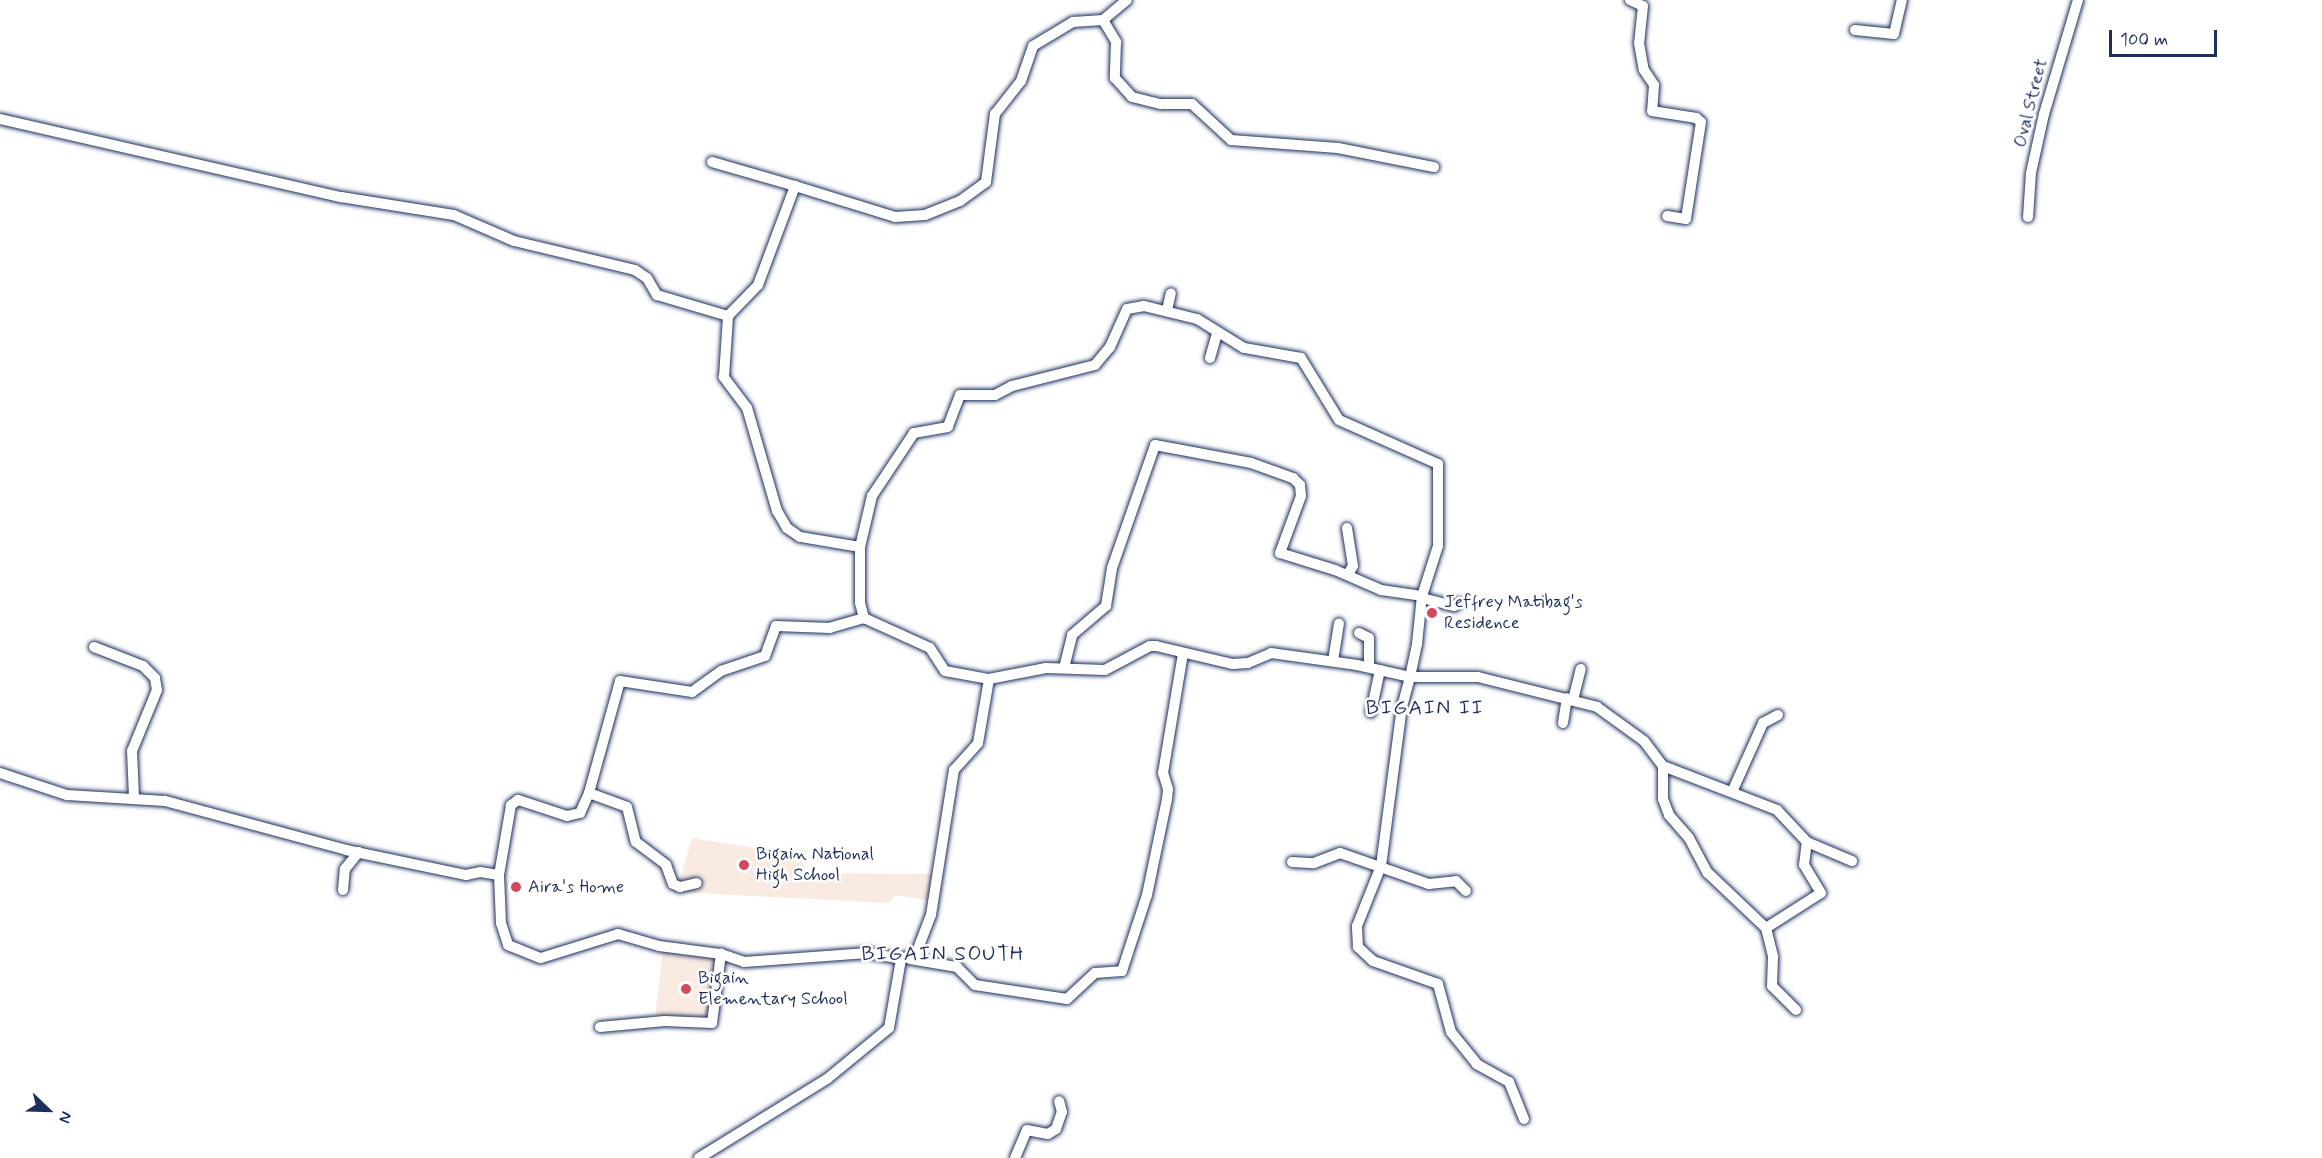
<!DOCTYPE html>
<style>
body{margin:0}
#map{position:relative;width:2322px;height:1158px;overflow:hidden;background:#fff;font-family:Mynerve,sans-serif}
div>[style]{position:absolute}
.built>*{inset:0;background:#f9eae2}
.roads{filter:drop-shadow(0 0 2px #1b2f5e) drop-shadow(0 0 2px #1b2f5e)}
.minor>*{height:10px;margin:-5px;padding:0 5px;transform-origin:5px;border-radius:5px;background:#fff}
.dots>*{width:16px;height:16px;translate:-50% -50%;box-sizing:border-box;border:3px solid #fff;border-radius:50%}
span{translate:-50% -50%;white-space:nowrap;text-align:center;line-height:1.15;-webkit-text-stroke:5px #fff;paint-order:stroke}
.street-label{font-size:18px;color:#1b2f5e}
.poi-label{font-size:18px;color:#1b2f5e}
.left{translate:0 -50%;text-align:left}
.quarter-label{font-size:21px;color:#1b2f5e;letter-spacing:1.5px}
.north{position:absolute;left:18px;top:1080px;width:60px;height:60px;-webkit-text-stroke:4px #fff;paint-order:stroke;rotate:113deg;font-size:16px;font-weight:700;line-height:24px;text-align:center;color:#1b2f5e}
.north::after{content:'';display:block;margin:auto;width:21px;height:27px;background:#1b2f5e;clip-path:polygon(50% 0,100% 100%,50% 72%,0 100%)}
.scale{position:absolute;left:2109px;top:30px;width:108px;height:27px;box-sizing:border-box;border:3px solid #1b2f5e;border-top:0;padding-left:8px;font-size:18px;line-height:21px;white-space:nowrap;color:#1b2f5e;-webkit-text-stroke:4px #fff;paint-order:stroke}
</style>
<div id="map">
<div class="built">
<i style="clip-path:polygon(692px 838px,803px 856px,803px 873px,935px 874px,932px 901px,894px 895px,890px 903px,676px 892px)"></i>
<i style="clip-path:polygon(663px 950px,719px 959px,709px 1025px,655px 1019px)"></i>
</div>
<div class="roads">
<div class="minor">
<i style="left:1630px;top:0;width:14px;rotate:25deg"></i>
<i style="left:1643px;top:6px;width:37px;rotate:96deg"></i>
<i style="left:1639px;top:43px;width:27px;rotate:80deg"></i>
<i style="left:1644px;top:70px;width:18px;rotate:56deg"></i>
<i style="left:1654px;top:85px;width:26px;rotate:94deg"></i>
<i style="left:1652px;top:111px;width:45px;rotate:9deg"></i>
<i style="left:1696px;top:118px;width:6px;rotate:39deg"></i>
<i style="left:1701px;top:122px;width:98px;rotate:98.8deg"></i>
<i style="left:1686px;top:219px;width:19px;rotate:-171deg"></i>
<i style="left:1103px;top:20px;width:26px;rotate:59deg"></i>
<i style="left:1116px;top:42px;width:36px;rotate:92deg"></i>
<i style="left:1115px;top:78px;width:25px;rotate:48deg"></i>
<i style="left:1132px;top:97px;width:30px;rotate:14deg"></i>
<i style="left:1161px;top:104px;width:31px"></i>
<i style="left:1192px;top:104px;width:53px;rotate:42.7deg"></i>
<i style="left:1231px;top:140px;width:107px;rotate:4.3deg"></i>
<i style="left:1338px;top:148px;width:98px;rotate:11.2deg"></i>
<i style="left:1855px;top:30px;width:39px;rotate:6deg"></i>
<i style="left:1894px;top:34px;width:35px;rotate:-77deg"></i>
<i style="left:0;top:119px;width:350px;rotate:12.9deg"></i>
<i style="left:341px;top:197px;width:114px;rotate:9.1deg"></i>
<i style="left:454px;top:215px;width:65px;rotate:23.4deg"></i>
<i style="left:514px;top:241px;width:124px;rotate:13.5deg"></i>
<i style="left:635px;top:270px;width:14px;rotate:34deg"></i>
<i style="left:647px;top:278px;width:20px;rotate:60deg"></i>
<i style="left:657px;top:295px;width:74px;rotate:16.5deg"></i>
<i style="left:712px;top:162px;width:86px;rotate:16.1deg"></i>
<i style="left:2028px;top:217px;width:44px;rotate:-86.1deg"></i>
<i style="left:2031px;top:173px;width:60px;rotate:-77.6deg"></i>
<i style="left:2044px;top:114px;width:119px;rotate:-73.4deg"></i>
<i style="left:1167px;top:310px;width:17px;rotate:-77deg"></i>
<i style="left:1210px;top:358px;width:25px;rotate:-74deg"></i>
<i style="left:1347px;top:528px;width:38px;rotate:81deg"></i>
<i style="left:1353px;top:566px;width:9px;rotate:122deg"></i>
<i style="left:860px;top:547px;width:61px;rotate:-170.5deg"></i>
<i style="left:800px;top:537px;width:16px;rotate:-145deg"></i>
<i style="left:787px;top:528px;width:20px;rotate:-120deg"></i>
<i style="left:777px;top:511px;width:107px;rotate:-106.2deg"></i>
<i style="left:747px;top:408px;width:39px;rotate:-127deg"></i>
<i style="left:724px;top:377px;width:61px;rotate:-86.2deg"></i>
<i style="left:728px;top:316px;width:43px;rotate:-45.9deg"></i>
<i style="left:758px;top:285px;width:106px;rotate:-69.5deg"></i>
<i style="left:795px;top:186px;width:105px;rotate:17.2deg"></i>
<i style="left:895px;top:217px;width:30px;rotate:-4deg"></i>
<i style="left:925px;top:215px;width:38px;rotate:-22deg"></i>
<i style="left:960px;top:201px;width:32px;rotate:-36deg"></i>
<i style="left:986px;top:182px;width:69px;rotate:-82.5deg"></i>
<i style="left:995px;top:114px;width:42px;rotate:-51.8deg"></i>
<i style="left:1021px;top:81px;width:37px;rotate:-71deg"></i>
<i style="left:1033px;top:46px;width:47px;rotate:-31deg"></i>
<i style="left:1073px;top:22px;width:30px;rotate:-4deg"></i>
<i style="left:1103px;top:20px;width:31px;rotate:-40deg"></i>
<i style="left:1422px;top:598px;width:33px;rotate:14deg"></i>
<i style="left:1454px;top:606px;width:6px;rotate:-31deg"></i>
<i style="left:864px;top:618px;width:35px;rotate:164deg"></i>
<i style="left:830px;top:628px;width:54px;rotate:-177.9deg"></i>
<i style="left:776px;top:626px;width:32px;rotate:110deg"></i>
<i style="left:765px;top:656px;width:46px;rotate:161.2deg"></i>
<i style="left:721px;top:671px;width:36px;rotate:144deg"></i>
<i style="left:692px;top:692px;width:73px;rotate:-171.3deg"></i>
<i style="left:620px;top:681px;width:116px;rotate:105.5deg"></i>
<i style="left:589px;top:793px;width:22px;rotate:114deg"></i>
<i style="left:580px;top:813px;width:13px;rotate:167deg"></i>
<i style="left:567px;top:816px;width:52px;rotate:-161.9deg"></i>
<i style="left:518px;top:800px;width:9px;rotate:144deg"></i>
<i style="left:511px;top:805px;width:71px;rotate:99.7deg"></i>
<i style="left:499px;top:875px;width:48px;rotate:87.6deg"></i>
<i style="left:501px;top:923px;width:23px;rotate:72deg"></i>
<i style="left:508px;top:945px;width:35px;rotate:22deg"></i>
<i style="left:541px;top:958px;width:81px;rotate:-17.3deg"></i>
<i style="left:618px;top:934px;width:43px;rotate:16.3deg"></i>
<i style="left:659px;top:946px;width:63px;rotate:7.4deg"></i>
<i style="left:721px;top:954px;width:24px;rotate:19deg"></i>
<i style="left:744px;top:962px;width:124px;rotate:-4.2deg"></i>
<i style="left:868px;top:953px;width:34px;rotate:10deg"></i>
<i style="left:1359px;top:633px;width:11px;rotate:27deg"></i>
<i style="left:1369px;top:638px;width:29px;rotate:90deg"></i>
<i style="left:94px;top:647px;width:53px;rotate:21.2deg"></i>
<i style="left:143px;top:666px;width:17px;rotate:45deg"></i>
<i style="left:155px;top:678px;width:12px;rotate:81deg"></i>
<i style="left:157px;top:690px;width:66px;rotate:112.3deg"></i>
<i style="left:132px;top:751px;width:45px;rotate:87.5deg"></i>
<i style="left:1333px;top:661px;width:38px;rotate:-81deg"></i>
<i style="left:1064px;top:668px;width:34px;rotate:-76deg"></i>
<i style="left:1072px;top:635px;width:45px;rotate:-40.5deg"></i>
<i style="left:1106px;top:606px;width:38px;rotate:-81deg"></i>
<i style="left:1112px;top:568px;width:130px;rotate:-70.7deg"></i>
<i style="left:1155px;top:445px;width:98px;rotate:10.6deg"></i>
<i style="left:1251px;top:463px;width:45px;rotate:19.7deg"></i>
<i style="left:1293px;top:478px;width:10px;rotate:45deg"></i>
<i style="left:1300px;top:485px;width:11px;rotate:85deg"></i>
<i style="left:1301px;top:496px;width:61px;rotate:110.2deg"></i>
<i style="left:1280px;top:553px;width:58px;rotate:17.2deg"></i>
<i style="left:1335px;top:570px;width:50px;rotate:23.5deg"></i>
<i style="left:1381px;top:590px;width:41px;rotate:8.3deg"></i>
<i style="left:1573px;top:700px;width:32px;rotate:-76deg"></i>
<i style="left:1371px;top:712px;width:43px;rotate:-77.9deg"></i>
<i style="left:1563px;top:723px;width:25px;rotate:-81deg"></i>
<i style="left:1663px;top:766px;width:122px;rotate:21.1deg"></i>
<i style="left:1777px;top:810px;width:44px;rotate:46.8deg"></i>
<i style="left:1807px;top:842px;width:49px;rotate:22.9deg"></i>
<i style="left:0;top:773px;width:71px;rotate:18.2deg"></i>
<i style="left:67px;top:795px;width:98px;rotate:3.5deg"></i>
<i style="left:165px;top:801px;width:188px;rotate:15.1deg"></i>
<i style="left:346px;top:850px;width:123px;rotate:11.8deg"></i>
<i style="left:466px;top:875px;width:14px;rotate:-12deg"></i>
<i style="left:480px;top:872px;width:19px;rotate:9deg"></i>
<i style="left:1732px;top:792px;width:76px;rotate:-65.8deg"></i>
<i style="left:1763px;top:723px;width:17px;rotate:-28deg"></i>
<i style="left:589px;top:793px;width:40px;rotate:20.2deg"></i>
<i style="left:627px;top:807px;width:36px;rotate:76deg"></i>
<i style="left:636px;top:842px;width:38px;rotate:37deg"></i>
<i style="left:666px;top:865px;width:20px;rotate:70deg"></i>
<i style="left:673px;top:884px;width:8px;rotate:23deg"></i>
<i style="left:680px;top:887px;width:17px;rotate:-13deg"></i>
<i style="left:1292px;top:862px;width:22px;rotate:3deg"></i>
<i style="left:1314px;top:863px;width:28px;rotate:-21deg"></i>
<i style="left:1340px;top:853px;width:94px;rotate:19.2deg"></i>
<i style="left:1429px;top:884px;width:27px;rotate:-6deg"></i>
<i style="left:1456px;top:881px;width:14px;rotate:45deg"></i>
<i style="left:343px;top:890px;width:21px;rotate:-85deg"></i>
<i style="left:345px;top:869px;width:22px;rotate:-51deg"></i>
<i style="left:1766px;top:928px;width:65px;rotate:-32.5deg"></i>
<i style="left:1821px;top:893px;width:33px;rotate:-121deg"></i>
<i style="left:1804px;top:865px;width:23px;rotate:-83deg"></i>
<i style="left:910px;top:959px;width:48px;rotate:9.7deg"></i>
<i style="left:957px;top:967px;width:25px;rotate:45deg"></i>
<i style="left:975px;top:985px;width:93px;rotate:8.7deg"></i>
<i style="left:1067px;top:999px;width:38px;rotate:-43deg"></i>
<i style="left:1095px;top:973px;width:27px;rotate:-4deg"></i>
<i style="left:1122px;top:971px;width:80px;rotate:-71.8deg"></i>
<i style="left:1147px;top:895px;width:98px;rotate:-78.2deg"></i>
<i style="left:1167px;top:799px;width:10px;rotate:-84deg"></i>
<i style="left:1168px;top:789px;width:17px;rotate:-107deg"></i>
<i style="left:1163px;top:773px;width:121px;rotate:-80.5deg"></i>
<i style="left:600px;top:1027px;width:65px;rotate:-5.3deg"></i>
<i style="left:665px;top:1021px;width:47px;rotate:2.4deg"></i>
<i style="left:712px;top:1023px;width:70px;rotate:-82.6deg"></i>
<i style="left:1524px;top:1119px;width:40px;rotate:-112deg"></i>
<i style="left:1509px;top:1082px;width:37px;rotate:-151deg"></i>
<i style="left:1477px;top:1064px;width:41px;rotate:-129.1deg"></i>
<i style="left:1451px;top:1032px;width:50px;rotate:-105.2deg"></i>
<i style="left:1438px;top:984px;width:69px;rotate:-160.5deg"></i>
<i style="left:1373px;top:961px;width:21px;rotate:-137deg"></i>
<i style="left:1358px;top:947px;width:21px;rotate:-93deg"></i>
<i style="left:1357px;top:926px;width:65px;rotate:-68.2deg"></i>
<i style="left:1381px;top:866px;width:160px;rotate:-82.5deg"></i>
<i style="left:1402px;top:707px;width:31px;rotate:-75deg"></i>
<i style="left:1410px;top:677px;width:34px;rotate:-78deg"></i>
<i style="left:1417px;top:644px;width:48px;rotate:-84.1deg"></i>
<i style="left:1422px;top:596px;width:52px;rotate:-72.3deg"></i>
<i style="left:1438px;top:546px;width:82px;rotate:-90deg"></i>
<i style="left:1438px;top:464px;width:108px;rotate:-156deg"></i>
<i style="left:1339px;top:420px;width:73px;rotate:-121.5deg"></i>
<i style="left:1301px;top:358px;width:58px;rotate:-170deg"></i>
<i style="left:1244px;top:348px;width:55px;rotate:-148.3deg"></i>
<i style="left:1197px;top:319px;width:55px;rotate:-166.2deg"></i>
<i style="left:1144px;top:306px;width:17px;rotate:170deg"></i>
<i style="left:1127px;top:309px;width:42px;rotate:114.1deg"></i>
<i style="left:1110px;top:347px;width:23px;rotate:130deg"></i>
<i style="left:1095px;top:365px;width:86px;rotate:165.8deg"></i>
<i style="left:1012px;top:386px;width:19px;rotate:152deg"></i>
<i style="left:995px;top:395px;width:35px;rotate:180deg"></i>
<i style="left:960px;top:395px;width:34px;rotate:111deg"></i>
<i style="left:948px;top:427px;width:35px;rotate:170deg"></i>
<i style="left:914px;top:433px;width:76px;rotate:123.7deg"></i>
<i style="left:872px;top:496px;width:52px;rotate:103.2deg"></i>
<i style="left:860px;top:547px;width:56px;rotate:90deg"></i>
<i style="left:860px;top:603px;width:16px;rotate:75deg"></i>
<i style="left:864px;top:618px;width:72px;rotate:24.4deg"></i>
<i style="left:930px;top:648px;width:27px;rotate:57deg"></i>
<i style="left:945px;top:671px;width:45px;rotate:10.3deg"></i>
<i style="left:989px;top:679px;width:58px;rotate:-10.9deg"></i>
<i style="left:1046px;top:668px;width:59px;rotate:1.9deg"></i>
<i style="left:1105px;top:670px;width:51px;rotate:-28.1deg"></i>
<i style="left:1150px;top:646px;width:6px"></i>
<i style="left:1156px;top:646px;width:79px;rotate:13.2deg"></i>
<i style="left:1233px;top:664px;width:15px;rotate:-4deg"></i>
<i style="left:1248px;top:663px;width:25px;rotate:-23deg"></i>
<i style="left:1271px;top:653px;width:87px;rotate:7.9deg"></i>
<i style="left:1357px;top:665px;width:54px;rotate:12.8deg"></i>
<i style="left:1410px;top:677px;width:68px"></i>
<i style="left:1478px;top:677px;width:123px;rotate:14.1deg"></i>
<i style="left:1597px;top:707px;width:58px;rotate:35.9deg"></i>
<i style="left:1644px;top:741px;width:31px;rotate:53deg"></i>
<i style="left:1663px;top:766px;width:33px;rotate:90deg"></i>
<i style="left:1663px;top:799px;width:17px;rotate:69deg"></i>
<i style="left:1669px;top:815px;width:30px;rotate:49deg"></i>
<i style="left:1689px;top:838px;width:40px;rotate:62deg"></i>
<i style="left:1708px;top:873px;width:80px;rotate:43.5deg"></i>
<i style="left:1766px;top:928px;width:30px;rotate:76deg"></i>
<i style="left:1773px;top:957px;width:29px;rotate:92deg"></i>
<i style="left:1772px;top:986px;width:34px;rotate:45deg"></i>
<i style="left:699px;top:1158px;width:150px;rotate:-31.7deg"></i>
<i style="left:827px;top:1079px;width:80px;rotate:-39.4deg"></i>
<i style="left:889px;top:1028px;width:70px;rotate:-80.1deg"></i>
<i style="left:901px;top:959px;width:16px;rotate:-18deg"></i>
<i style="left:916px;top:954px;width:42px;rotate:-69deg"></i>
<i style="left:931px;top:915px;width:147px;rotate:-81deg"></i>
<i style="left:954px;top:770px;width:36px;rotate:-48deg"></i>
<i style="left:978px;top:743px;width:65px;rotate:-80.2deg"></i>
<i style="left:1015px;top:1158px;width:30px;rotate:-67deg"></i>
<i style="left:1027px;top:1130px;width:21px;rotate:11deg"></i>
<i style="left:1048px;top:1134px;width:9px;rotate:-32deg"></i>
<i style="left:1056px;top:1129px;width:18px;rotate:-71deg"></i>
<i style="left:1062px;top:1112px;width:11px;rotate:-105deg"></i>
</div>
</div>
<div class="dots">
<i style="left:1432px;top:613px;background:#d1495b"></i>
<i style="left:744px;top:865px;background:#d1495b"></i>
<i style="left:516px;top:887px;background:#d1495b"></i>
<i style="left:686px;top:989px;background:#d1495b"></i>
</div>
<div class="street-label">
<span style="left:2031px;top:103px;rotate:-76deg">Oval Street</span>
</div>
<div class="poi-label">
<span class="left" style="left:1444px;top:613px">Jeffrey Matibag's<br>Residence</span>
<span class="left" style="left:756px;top:865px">Bigain National<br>High School</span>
<span class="left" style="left:528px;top:887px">Aira's Home</span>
<span class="left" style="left:698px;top:989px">Bigain<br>Elementary School</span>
</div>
<div class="quarter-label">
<span style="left:1425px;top:708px">BIGAIN II</span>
<span style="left:943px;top:954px">BIGAIN SOUTH</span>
</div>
<div class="north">N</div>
<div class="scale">100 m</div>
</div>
